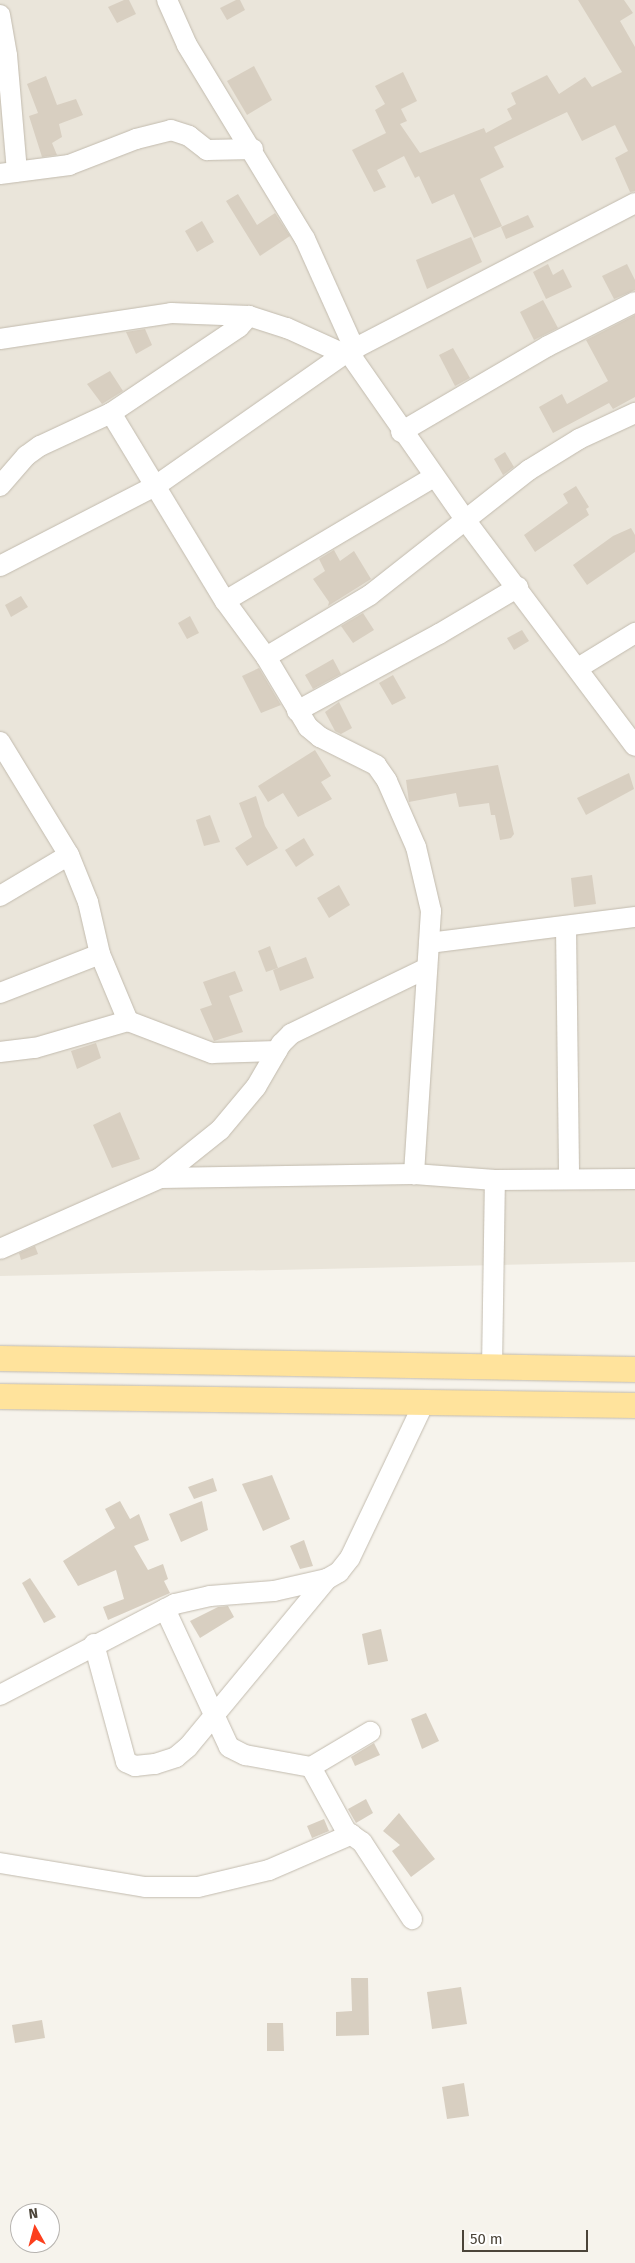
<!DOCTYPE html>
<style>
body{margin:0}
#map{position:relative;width:635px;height:2263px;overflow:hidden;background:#f6f3ec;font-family:"Fira Sans",sans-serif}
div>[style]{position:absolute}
.residential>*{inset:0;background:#eae5da}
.building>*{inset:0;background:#d8cfc1}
.roads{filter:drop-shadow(0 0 1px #c2bbae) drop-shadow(0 0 1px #c2bbae)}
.minor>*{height:20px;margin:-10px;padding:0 10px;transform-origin:10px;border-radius:10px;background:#fff}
.major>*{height:25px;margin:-12.5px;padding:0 12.5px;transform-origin:12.5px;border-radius:12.5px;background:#ffe39c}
span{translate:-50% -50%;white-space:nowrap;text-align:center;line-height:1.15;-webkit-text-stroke:5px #fff;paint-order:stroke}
.north{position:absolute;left:10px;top:2203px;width:50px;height:50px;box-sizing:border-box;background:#fff;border:1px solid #b7b4b0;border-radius:50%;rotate:353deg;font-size:14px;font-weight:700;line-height:20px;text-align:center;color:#4b4439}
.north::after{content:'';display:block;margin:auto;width:18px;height:22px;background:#fc3f1d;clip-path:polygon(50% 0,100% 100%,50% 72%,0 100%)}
.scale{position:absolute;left:462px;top:2230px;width:126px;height:22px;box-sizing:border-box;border:2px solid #4b4439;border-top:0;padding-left:6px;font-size:15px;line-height:18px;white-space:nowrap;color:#4b4439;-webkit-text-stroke:4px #fff;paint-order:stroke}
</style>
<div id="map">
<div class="residential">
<i style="clip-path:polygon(0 0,635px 0,635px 1262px,0 1276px)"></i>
</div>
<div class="building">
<i style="clip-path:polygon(124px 0,129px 0,136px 14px,117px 23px,108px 7px)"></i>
<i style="clip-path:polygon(236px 0,240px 0,245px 10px,227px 20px,220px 8px)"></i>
<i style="clip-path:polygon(578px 0,624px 0,633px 13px,620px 21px,635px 47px,635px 191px,630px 192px,615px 158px,628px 151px,615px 125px,582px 141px,567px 112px,494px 147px,504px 167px,480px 179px,502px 226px,474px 238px,454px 194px,432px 204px,419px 176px,415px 178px,404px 156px,377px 170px,386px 187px,374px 192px,352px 150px,386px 133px,375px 110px,385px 104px,375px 86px,403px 72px,417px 101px,401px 109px,407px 121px,400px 124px,420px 153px,484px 128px,486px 133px,512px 119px,507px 109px,516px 104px,511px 93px,547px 75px,559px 94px,585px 77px,592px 87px,622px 72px)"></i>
<i style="clip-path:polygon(254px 66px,272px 100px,247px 115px,227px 81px)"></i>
<i style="clip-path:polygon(46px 76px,57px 105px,76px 99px,83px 115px,59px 124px,62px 137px,52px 143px,57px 155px,42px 157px,29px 116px,38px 113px,27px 84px)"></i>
<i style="clip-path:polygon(238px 194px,257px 225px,275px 213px,290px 236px,260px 256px,226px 201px)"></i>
<i style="clip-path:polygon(528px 215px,534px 227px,506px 239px,501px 227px)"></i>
<i style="clip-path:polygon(202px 221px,214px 242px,197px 252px,185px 231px)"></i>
<i style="clip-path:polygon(471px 237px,482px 262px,427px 289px,416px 260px)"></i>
<i style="clip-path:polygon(548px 264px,553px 275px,563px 269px,572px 287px,546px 299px,533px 272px)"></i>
<i style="clip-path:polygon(627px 264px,635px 280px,635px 290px,614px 299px,602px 276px)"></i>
<i style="clip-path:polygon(543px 300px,558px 328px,534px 340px,520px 312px)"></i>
<i style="clip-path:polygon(635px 315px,635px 397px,613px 409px,609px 403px,553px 433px,539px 407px,562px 394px,567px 404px,608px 381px,586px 340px)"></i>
<i style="clip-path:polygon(145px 329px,152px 345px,136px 354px,126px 332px)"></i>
<i style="clip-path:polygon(453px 348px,470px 378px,455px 386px,439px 355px)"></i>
<i style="clip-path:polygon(110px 371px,123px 391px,102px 404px,87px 384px)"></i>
<i style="clip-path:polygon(505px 452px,514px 467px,503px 475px,494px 459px)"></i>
<i style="clip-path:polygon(576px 486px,589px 507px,586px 509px,589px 515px,535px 552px,524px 535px,568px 503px,563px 494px)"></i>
<i style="clip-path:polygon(631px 528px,635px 535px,635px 552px,587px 585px,573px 565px,613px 536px)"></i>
<i style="clip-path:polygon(334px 550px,340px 561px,354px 551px,371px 579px,328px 606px,329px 602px,313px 579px,325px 571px,319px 559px)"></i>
<i style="clip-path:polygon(21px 596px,28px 607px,11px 617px,5px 605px)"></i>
<i style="clip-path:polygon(363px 613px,374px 630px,353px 643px,341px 626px)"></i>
<i style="clip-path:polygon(190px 616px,199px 633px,187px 639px,178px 623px)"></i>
<i style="clip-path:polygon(522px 630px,529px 641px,514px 650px,507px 638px)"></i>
<i style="clip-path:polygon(333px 659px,341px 674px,313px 689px,305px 675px)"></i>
<i style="clip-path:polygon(259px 668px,281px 705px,261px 713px,242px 676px)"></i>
<i style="clip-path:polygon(393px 675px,406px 698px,392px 705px,379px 683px)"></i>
<i style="clip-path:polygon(339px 702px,352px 728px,341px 734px,335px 731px,325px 712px)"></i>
<i style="clip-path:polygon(315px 750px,331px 776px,321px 782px,332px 799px,298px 817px,283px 793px,268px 802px,258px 786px)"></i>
<i style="clip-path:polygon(498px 765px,514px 834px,511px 838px,500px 840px,495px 815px,491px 815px,489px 803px,459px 807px,456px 793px,409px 802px,406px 780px)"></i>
<i style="clip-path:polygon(629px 773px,634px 789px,586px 815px,577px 798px)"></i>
<i style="clip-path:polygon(256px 796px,265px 826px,278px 848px,247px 866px,235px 848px,252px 837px,239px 803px)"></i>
<i style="clip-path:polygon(210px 815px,220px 842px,204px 846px,196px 820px)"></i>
<i style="clip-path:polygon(304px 838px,314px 855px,296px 867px,285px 850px)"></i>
<i style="clip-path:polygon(592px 875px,596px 904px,574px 907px,571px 878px)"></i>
<i style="clip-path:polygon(339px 885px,350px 905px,329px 918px,317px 898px)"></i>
<i style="clip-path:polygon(270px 946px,278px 968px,266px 972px,258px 951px)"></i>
<i style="clip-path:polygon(306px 957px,314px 978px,280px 991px,273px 970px)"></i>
<i style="clip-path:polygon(235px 971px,243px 991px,229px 996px,243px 1032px,214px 1041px,200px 1009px,212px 1005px,203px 982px)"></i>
<i style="clip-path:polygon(96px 1043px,101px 1058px,77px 1069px,71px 1051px)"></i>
<i style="clip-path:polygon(120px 1112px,140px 1159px,112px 1168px,93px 1125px)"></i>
<i style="clip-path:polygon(35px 1246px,38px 1254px,21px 1260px,19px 1253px)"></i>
<i style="clip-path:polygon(272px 1475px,290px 1519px,263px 1531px,242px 1484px)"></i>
<i style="clip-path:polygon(213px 1478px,217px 1491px,194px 1499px,188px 1487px)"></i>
<i style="clip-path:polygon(120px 1501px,130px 1519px,139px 1514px,149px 1540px,134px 1546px,148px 1570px,163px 1564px,168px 1579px,164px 1581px,170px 1593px,108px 1620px,103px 1607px,124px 1599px,116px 1570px,78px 1586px,63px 1561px,115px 1528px,105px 1509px)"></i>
<i style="clip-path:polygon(202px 1501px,208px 1530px,181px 1542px,169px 1514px)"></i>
<i style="clip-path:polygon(304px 1540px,313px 1566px,300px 1569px,290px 1546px)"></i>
<i style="clip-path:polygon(30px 1578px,56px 1617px,44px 1623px,22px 1583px)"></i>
<i style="clip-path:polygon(228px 1606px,234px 1617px,200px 1638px,190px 1621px,218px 1607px)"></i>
<i style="clip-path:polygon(381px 1629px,388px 1661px,368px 1665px,362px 1634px)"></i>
<i style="clip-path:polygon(426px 1713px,439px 1741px,422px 1749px,411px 1719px)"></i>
<i style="clip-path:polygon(374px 1743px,380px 1755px,355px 1766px,351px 1757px)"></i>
<i style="clip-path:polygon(366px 1799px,373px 1813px,356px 1823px,348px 1809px)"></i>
<i style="clip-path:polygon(399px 1813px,435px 1859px,411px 1877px,392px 1851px,400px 1845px,383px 1831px)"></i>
<i style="clip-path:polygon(324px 1819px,329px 1831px,312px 1838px,307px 1826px)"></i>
<i style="clip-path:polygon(351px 1978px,368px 1978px,369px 2035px,336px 2036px,336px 2012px,352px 2011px)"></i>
<i style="clip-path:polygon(461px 1987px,467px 2024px,432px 2029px,427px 1992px)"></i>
<i style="clip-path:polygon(42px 2020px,45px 2038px,15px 2043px,12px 2025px)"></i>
<i style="clip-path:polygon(267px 2023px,283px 2023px,284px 2051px,267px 2051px)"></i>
<i style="clip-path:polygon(464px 2083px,469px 2116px,447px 2119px,442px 2087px)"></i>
</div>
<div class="roads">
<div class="minor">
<i style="left:167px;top:0;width:49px;rotate:66deg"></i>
<i style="left:187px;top:45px;width:227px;rotate:58.7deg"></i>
<i style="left:305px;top:239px;width:122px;rotate:65.8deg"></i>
<i style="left:0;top:15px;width:41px;rotate:80.1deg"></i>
<i style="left:7px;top:55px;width:117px;rotate:85.1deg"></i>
<i style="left:0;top:174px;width:70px;rotate:-7.4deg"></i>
<i style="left:69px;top:165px;width:72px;rotate:-21.2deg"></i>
<i style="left:136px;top:139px;width:36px;rotate:-14deg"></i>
<i style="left:171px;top:130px;width:19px;rotate:18deg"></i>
<i style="left:189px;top:136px;width:23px;rotate:38deg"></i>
<i style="left:207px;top:150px;width:46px;rotate:-1.2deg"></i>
<i style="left:0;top:339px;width:173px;rotate:-8.6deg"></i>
<i style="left:171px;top:313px;width:78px;rotate:2.2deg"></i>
<i style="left:249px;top:316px;width:40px;rotate:18deg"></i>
<i style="left:287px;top:328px;width:63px;rotate:24.5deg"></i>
<i style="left:344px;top:354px;width:328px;rotate:-27.4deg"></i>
<i style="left:349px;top:353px;width:205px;rotate:55.1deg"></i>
<i style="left:466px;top:521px;width:281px;rotate:53.1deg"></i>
<i style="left:111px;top:413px;width:220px;rotate:58.8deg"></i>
<i style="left:225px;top:601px;width:69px;rotate:53.8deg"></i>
<i style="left:266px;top:657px;width:82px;rotate:59deg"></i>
<i style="left:308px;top:727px;width:16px;rotate:40deg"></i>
<i style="left:320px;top:737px;width:63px;rotate:26.6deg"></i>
<i style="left:376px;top:765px;width:19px;rotate:55deg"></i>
<i style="left:387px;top:781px;width:72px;rotate:66.3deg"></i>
<i style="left:416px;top:847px;width:66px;rotate:76.8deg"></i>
<i style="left:431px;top:911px;width:264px;rotate:93.7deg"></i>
<i style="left:401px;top:432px;width:170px;rotate:-30.3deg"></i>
<i style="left:548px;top:346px;width:97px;rotate:-26.8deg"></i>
<i style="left:0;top:486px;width:40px;rotate:-49deg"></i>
<i style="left:26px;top:456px;width:17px;rotate:-36deg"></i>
<i style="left:40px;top:446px;width:78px;rotate:-24.9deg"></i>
<i style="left:111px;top:413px;width:154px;rotate:-33.9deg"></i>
<i style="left:239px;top:327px;width:15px;rotate:-48deg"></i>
<i style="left:0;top:566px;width:177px;rotate:-27.3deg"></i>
<i style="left:157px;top:485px;width:228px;rotate:-35deg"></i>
<i style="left:225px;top:601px;width:243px;rotate:-30.7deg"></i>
<i style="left:266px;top:657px;width:121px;rotate:-30.8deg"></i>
<i style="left:370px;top:595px;width:202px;rotate:-38.2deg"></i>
<i style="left:529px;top:470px;width:59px;rotate:-31.8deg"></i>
<i style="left:579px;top:439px;width:62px;rotate:-24.9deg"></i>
<i style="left:578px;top:668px;width:67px;rotate:-31.6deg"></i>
<i style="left:297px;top:711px;width:162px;rotate:-28.5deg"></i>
<i style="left:439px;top:634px;width:92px;rotate:-30.7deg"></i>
<i style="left:0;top:742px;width:132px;rotate:58.6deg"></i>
<i style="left:69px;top:855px;width:51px;rotate:68deg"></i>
<i style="left:88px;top:902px;width:53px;rotate:77deg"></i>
<i style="left:100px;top:954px;width:73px;rotate:67.3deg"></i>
<i style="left:0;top:896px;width:80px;rotate:-30.7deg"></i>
<i style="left:566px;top:926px;width:251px;rotate:89.3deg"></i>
<i style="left:429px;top:943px;width:208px;rotate:-7.2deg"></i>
<i style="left:0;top:993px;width:107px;rotate:-21.3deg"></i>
<i style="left:0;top:1052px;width:35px;rotate:-7deg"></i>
<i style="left:35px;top:1048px;width:97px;rotate:-16.2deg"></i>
<i style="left:128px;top:1021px;width:90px;rotate:20.9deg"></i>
<i style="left:212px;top:1053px;width:65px;rotate:-1.8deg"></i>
<i style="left:160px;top:1178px;width:254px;rotate:-0.9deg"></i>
<i style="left:414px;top:1174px;width:81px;rotate:4.2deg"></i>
<i style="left:495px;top:1180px;width:140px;rotate:-0.4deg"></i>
<i style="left:0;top:1249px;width:175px;rotate:-23.9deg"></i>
<i style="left:160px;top:1178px;width:77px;rotate:-38.7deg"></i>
<i style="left:220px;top:1130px;width:56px;rotate:-50.1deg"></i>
<i style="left:256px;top:1087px;width:50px;rotate:-59.8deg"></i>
<i style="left:281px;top:1044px;width:14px;rotate:-45deg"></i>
<i style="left:291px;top:1034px;width:151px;rotate:-25.9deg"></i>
<i style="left:492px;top:1367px;width:187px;rotate:-89.1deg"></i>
<i style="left:165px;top:1609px;width:152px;rotate:65.1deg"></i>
<i style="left:229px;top:1747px;width:18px;rotate:27deg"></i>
<i style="left:245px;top:1755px;width:67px;rotate:10.3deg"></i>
<i style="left:311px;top:1767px;width:73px;rotate:61.3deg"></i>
<i style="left:346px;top:1831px;width:19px;rotate:35deg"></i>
<i style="left:362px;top:1842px;width:92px;rotate:57deg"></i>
<i style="left:94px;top:1644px;width:122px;rotate:74.8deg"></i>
<i style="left:126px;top:1762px;width:10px;rotate:24deg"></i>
<i style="left:135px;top:1766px;width:20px;rotate:-6deg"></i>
<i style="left:155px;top:1764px;width:22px;rotate:-18deg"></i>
<i style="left:176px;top:1757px;width:16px;rotate:-40deg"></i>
<i style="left:188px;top:1747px;width:218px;rotate:-50.4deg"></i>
<i style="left:0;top:1695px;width:197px;rotate:-27.5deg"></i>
<i style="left:175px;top:1604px;width:36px;rotate:-13deg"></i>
<i style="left:210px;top:1596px;width:64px;rotate:-4.5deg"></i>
<i style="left:274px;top:1591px;width:54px;rotate:-12.8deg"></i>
<i style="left:327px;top:1579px;width:14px;rotate:-30deg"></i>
<i style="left:339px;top:1572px;width:18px;rotate:-52deg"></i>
<i style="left:350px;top:1558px;width:172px;rotate:-64.5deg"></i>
<i style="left:311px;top:1767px;width:69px;rotate:-30.7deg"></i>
<i style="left:0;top:1863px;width:147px;rotate:9.4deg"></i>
<i style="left:145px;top:1887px;width:53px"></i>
<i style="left:198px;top:1887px;width:73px;rotate:-13.5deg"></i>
<i style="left:269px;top:1870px;width:90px;rotate:-23.4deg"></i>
</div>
<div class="major">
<i style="left:0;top:1358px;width:635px;rotate:0.99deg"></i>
<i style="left:0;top:1396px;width:635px;rotate:0.81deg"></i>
</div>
</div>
<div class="north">N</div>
<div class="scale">50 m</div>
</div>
